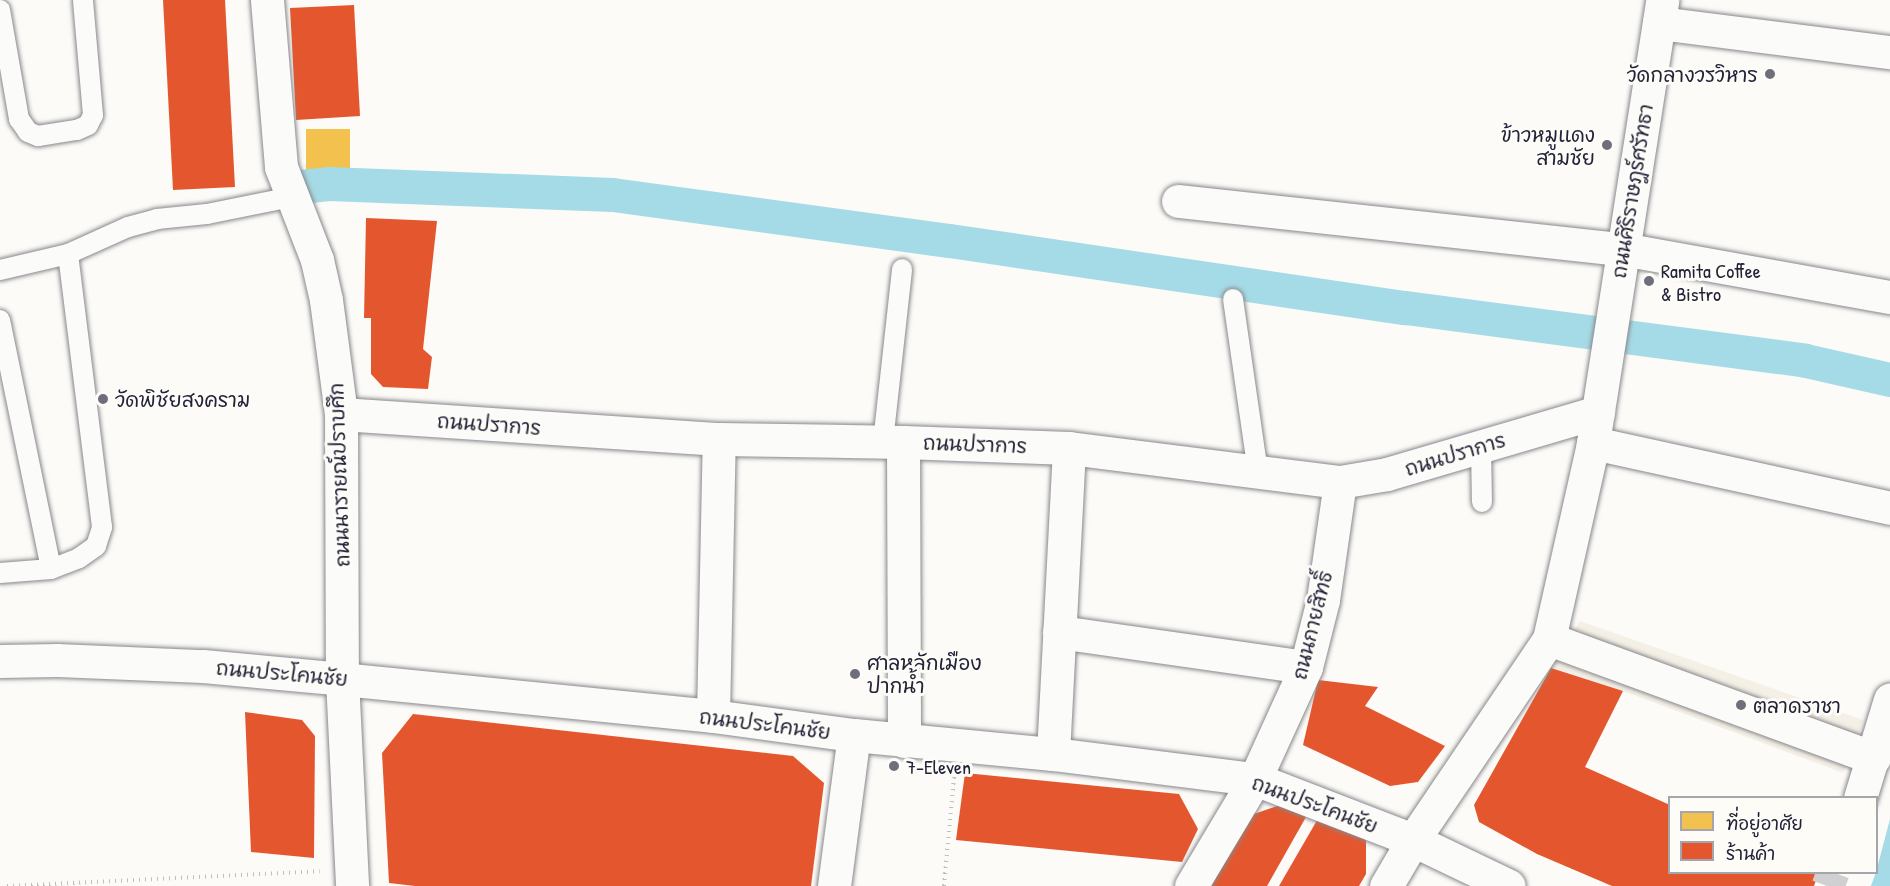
<!DOCTYPE html>
<meta charset="utf-8">
<style>
body{margin:0}
#map{position:relative;width:1890px;height:886px;overflow:hidden;background:#fcfbf8;font-family:"Patrick Hand","Playpen Sans Thai",sans-serif}
div>[style]{position:absolute}
.built>*{inset:0;background:#f5f0e6}
.water>*{inset:0;background:#a5dbe6}
.homes>*{inset:0;background:#f2c14e}
.shops>*{inset:0;background:#e4572e}
.canal>*{height:34px;margin:-17px;padding:0 17px;transform-origin:17px;border-radius:17px;background:#a5dbe6}
.minor-tunnel>*{height:33px;margin-top:-16.5px;transform-origin:0;background:repeating-linear-gradient(90deg,#d0d0d2 0 33px,transparent 0 49px)}
.path>*{height:4px;margin-top:-2px;transform-origin:0;background:repeating-linear-gradient(90deg,#bfbfc0 0 1.5px,transparent 0 6px)}
.roads{filter:drop-shadow(0 0 2px #88888c) drop-shadow(0 0 2px #88888c)}
.service>*{height:20px;margin:-10px;padding:0 10px;transform-origin:10px;border-radius:10px;background:#fbfbf9}
.minor>*{height:33px;margin:-16.5px;padding:0 16.5px;transform-origin:16.5px;border-radius:16.5px;background:#fbfbf9}
.tertiary>*{height:33px;margin:-16.5px;padding:0 16.5px;transform-origin:16.5px;border-radius:16.5px;background:#fbfbf9}
.secondary>*{height:33px;margin:-16.5px;padding:0 16.5px;transform-origin:16.5px;border-radius:16.5px;background:#fbfbf9}
.dots>*{width:16px;height:16px;translate:-50% -50%;box-sizing:border-box;border:3px solid #fdfcf7;border-radius:50%}
span{translate:-50% -50%;white-space:nowrap;text-align:center;line-height:1.15;-webkit-text-stroke:6px #fdfcf7;paint-order:stroke}
.poi-label{font-size:20px;color:#22223b}
.right{translate:-100% -50%;text-align:right}
.left{translate:0 -50%;text-align:left}
.street-label{font-size:20px;color:#22223b}
.legend{position:absolute;left:1668px;top:796px;width:210px;height:78px;box-sizing:border-box;background:#fdfcf7;border:2px solid #a5a5ac;margin:0;padding:8px 10px;list-style:none;font-size:18px;color:#22223b}
.legend li{display:flex;align-items:center;gap:12px;height:30px}
.legend b{width:30px;border:2px solid #a5a5ac}
</style>
<div id="map">
<div class="built">
<i style="clip-path:polygon(1580px 621px,1863px 720px,1843px 773px,1623px 691px,1551px 668px)"></i>
</div>
<div class="water">
<i style="clip-path:polygon(1890px 819px,1890px 886px,1871px 886px,1876px 872px)"></i>
</div>
<div class="homes">
<i style="clip-path:polygon(306px 129px,350px 129px,350px 176px,306px 176px)"></i>
</div>
<div class="shops">
<i style="clip-path:polygon(163px 0,225px 0,235px 187px,173px 190px)"></i>
<i style="clip-path:polygon(354px 5px,360px 116px,296px 120px,290px 8px)"></i>
<i style="clip-path:polygon(366px 218px,437px 221px,423px 349px,432px 357px,428px 389px,383px 387px,371px 374px,371px 318px,364px 318px)"></i>
<i style="clip-path:polygon(1551px 668px,1623px 691px,1585px 767px,1670px 805px,1670px 872px,1819px 872px,1814px 886px,1612px 886px,1537px 854px,1479px 822px,1474px 805px)"></i>
<i style="clip-path:polygon(1318px 680px,1378px 687px,1365px 706px,1445px 746px,1418px 782px,1390px 786px,1303px 745px)"></i>
<i style="clip-path:polygon(245px 712px,302px 720px,315px 736px,314px 858px,251px 852px)"></i>
<i style="clip-path:polygon(413px 714px,793px 756px,824px 783px,811px 886px,415px 886px,389px 883px,382px 753px)"></i>
<i style="clip-path:polygon(965px 773px,1179px 794px,1198px 829px,1182px 862px,956px 840px)"></i>
<i style="clip-path:polygon(1283px 804px,1306px 817px,1267px 886px,1211px 886px,1251px 815px)"></i>
<i style="clip-path:polygon(1323px 810px,1366px 835px,1366px 874px,1359px 886px,1279px 886px)"></i>
</div>
<div class="canal">
<i style="left:301px;top:187px;width:28px;rotate:-6deg"></i>
<i style="left:329px;top:184px;width:284px;rotate:2.2deg"></i>
<i style="left:613px;top:195px;width:340px;rotate:7.8deg"></i>
<i style="left:950px;top:241px;width:461px;rotate:8.4deg"></i>
<i style="left:1406px;top:308px;width:403px;rotate:7.5deg"></i>
<i style="left:1806px;top:361px;width:86px;rotate:12.7deg"></i>
</div>
<div class="minor-tunnel">
<i style="left:1828px;top:886px;width:15px;rotate:-70deg"></i>
</div>
<div class="path">
<i style="left:7px;top:886px;width:313px;rotate:-2.7deg"></i>
<i style="left:944px;top:886px;width:110px;rotate:-84.8deg"></i>
</div>
<div class="roads">
<div class="service">
<i style="left:0;top:10px;width:111px;rotate:80.1deg"></i>
<i style="left:19px;top:119px;width:16px;rotate:55deg"></i>
<i style="left:28px;top:132px;width:11px;rotate:22deg"></i>
<i style="left:38px;top:136px;width:39px;rotate:-9deg"></i>
<i style="left:77px;top:130px;width:12px;rotate:-24deg"></i>
<i style="left:88px;top:125px;width:11px;rotate:-63deg"></i>
<i style="left:93px;top:115px;width:115px;rotate:-95deg"></i>
<i style="left:0;top:270px;width:70px;rotate:-13.2deg"></i>
<i style="left:68px;top:254px;width:66px;rotate:-24.2deg"></i>
<i style="left:128px;top:227px;width:30px;rotate:-15deg"></i>
<i style="left:157px;top:219px;width:50px;rotate:-5.7deg"></i>
<i style="left:207px;top:214px;width:86px;rotate:-11.4deg"></i>
<i style="left:1233px;top:299px;width:175px;rotate:81.8deg"></i>
<i style="left:0;top:320px;width:254px;rotate:78.4deg"></i>
<i style="left:51px;top:569px;width:51px;rotate:175.5deg"></i>
<i style="left:883px;top:442px;width:174px;rotate:-83.7deg"></i>
<i style="left:1481px;top:447px;width:55px;rotate:89deg"></i>
<i style="left:51px;top:569px;width:30px;rotate:-21deg"></i>
<i style="left:79px;top:558px;width:21px;rotate:-35deg"></i>
<i style="left:96px;top:546px;width:20px;rotate:-72deg"></i>
<i style="left:102px;top:527px;width:275px;rotate:-97.1deg"></i>
</div>
<div class="minor">
<i style="left:1659px;top:23px;width:233px;rotate:7.2deg"></i>
<i style="left:1178px;top:201px;width:447px;rotate:6.2deg"></i>
<i style="left:1622px;top:249px;width:272px;rotate:10.2deg"></i>
<i style="left:341px;top:414px;width:379px;rotate:3.8deg"></i>
<i style="left:719px;top:439px;width:184px;rotate:0.9deg"></i>
<i style="left:903px;top:442px;width:166px;rotate:2.1deg"></i>
<i style="left:1069px;top:448px;width:273px;rotate:7.2deg"></i>
<i style="left:1340px;top:482px;width:48px;rotate:-9.7deg"></i>
<i style="left:1387px;top:474px;width:220px;rotate:-16.4deg"></i>
<i style="left:903px;top:442px;width:299px;rotate:89.8deg"></i>
<i style="left:1593px;top:443px;width:304px;rotate:12.3deg"></i>
<i style="left:1059px;top:632px;width:249px;rotate:8.1deg"></i>
<i style="left:1549px;top:639px;width:346px;rotate:20.1deg"></i>
<i style="left:713px;top:716px;width:277px;rotate:-88.8deg"></i>
<i style="left:1053px;top:754px;width:306px;rotate:-87deg"></i>
<i style="left:1860px;top:798px;width:103px;rotate:-73.1deg"></i>
<i style="left:1191px;top:886px;width:125px;rotate:-59.1deg"></i>
<i style="left:1255px;top:779px;width:123px;rotate:-65.5deg"></i>
<i style="left:1306px;top:667px;width:69px;rotate:-75.8deg"></i>
<i style="left:1323px;top:600px;width:119px;rotate:-81.8deg"></i>
</div>
<div class="tertiary">
<i style="left:267px;top:0;width:168px;rotate:85.2deg"></i>
<i style="left:281px;top:167px;width:100px;rotate:68.8deg"></i>
<i style="left:317px;top:260px;width:41px;rotate:77.3deg"></i>
<i style="left:326px;top:300px;width:115px;rotate:82.5deg"></i>
<i style="left:341px;top:414px;width:265px;rotate:89.8deg"></i>
<i style="left:342px;top:679px;width:207px;rotate:87.2deg"></i>
<i style="left:834px;top:886px;width:152px;rotate:-82.5deg"></i>
<i style="left:1386px;top:886px;width:53px;rotate:-59.6deg"></i>
<i style="left:1413px;top:840px;width:243px;rotate:-55.9deg"></i>
<i style="left:1549px;top:639px;width:201px;rotate:-77.3deg"></i>
<i style="left:1593px;top:443px;width:448px;rotate:-81.1deg"></i>
</div>
<div class="secondary">
<i style="left:0;top:661px;width:57px;rotate:-1deg"></i>
<i style="left:57px;top:660px;width:146px;rotate:2.4deg"></i>
<i style="left:203px;top:666px;width:140px;rotate:5.3deg"></i>
<i style="left:342px;top:679px;width:373px;rotate:5.7deg"></i>
<i style="left:713px;top:716px;width:142px;rotate:7.7deg"></i>
<i style="left:854px;top:735px;width:200px;rotate:5.5deg"></i>
<i style="left:1053px;top:754px;width:204px;rotate:7.1deg"></i>
<i style="left:1255px;top:779px;width:169px;rotate:21.1deg"></i>
<i style="left:1413px;top:840px;width:106px;rotate:25.6deg"></i>
</div>
</div>
<div class="dots">
<i style="left:1770px;top:74px;background:#6e6e7d"></i>
<i style="left:1607px;top:145px;background:#6e6e7d"></i>
<i style="left:1649px;top:281px;background:#6e6e7d"></i>
<i style="left:103px;top:399px;background:#6e6e7d"></i>
<i style="left:855px;top:674px;background:#6e6e7d"></i>
<i style="left:1741px;top:705px;background:#6e6e7d"></i>
<i style="left:894px;top:766px;background:#6e6e7d"></i>
</div>
<div class="poi-label">
<span class="right" style="left:1758px;top:74px">วัดกลางวรวิหาร</span>
<span class="right" style="left:1595px;top:146px">ข้าวหมูแดง<br>สามชัย</span>
<span class="left" style="left:1661px;top:282px">Ramita Coffee<br>&amp; Bistro</span>
<span class="left" style="left:115px;top:399px">วัดพิชัยสงคราม</span>
<span class="left" style="left:867px;top:674px">ศาลหลักเมือง<br>ปากน้ำ</span>
<span class="left" style="left:1753px;top:705px">ตลาดราชา</span>
<span class="left" style="left:906px;top:766px">7-Eleven</span>
</div>
<div class="street-label">
<span style="left:1632px;top:191px;rotate:-81deg">ถนนศิริราษฎร์ศรัทธา</span>
<span style="left:489px;top:424px;rotate:4deg">ถนนปราการ</span>
<span style="left:975px;top:444px;rotate:2deg">ถนนปราการ</span>
<span style="left:1455px;top:454px;rotate:-17deg">ถนนปราการ</span>
<span style="left:339px;top:475px;rotate:-92deg">ถนนนารายณ์ปราบศึก</span>
<span style="left:1312px;top:625px;rotate:-76deg">ถนนกายสิทธิ์</span>
<span style="left:282px;top:673px;rotate:5deg">ถนนประโคนชัย</span>
<span style="left:765px;top:724px;rotate:7deg">ถนนประโคนชัย</span>
<span style="left:1315px;top:804px;rotate:20deg">ถนนประโคนชัย</span>
</div>
<ul class="legend">
<li><b style="height:16px;background:#f2c14e"></b>ที่อยู่อาศัย</li>
<li><b style="height:16px;background:#e4572e"></b>ร้านค้า</li>
</ul>
</div>
